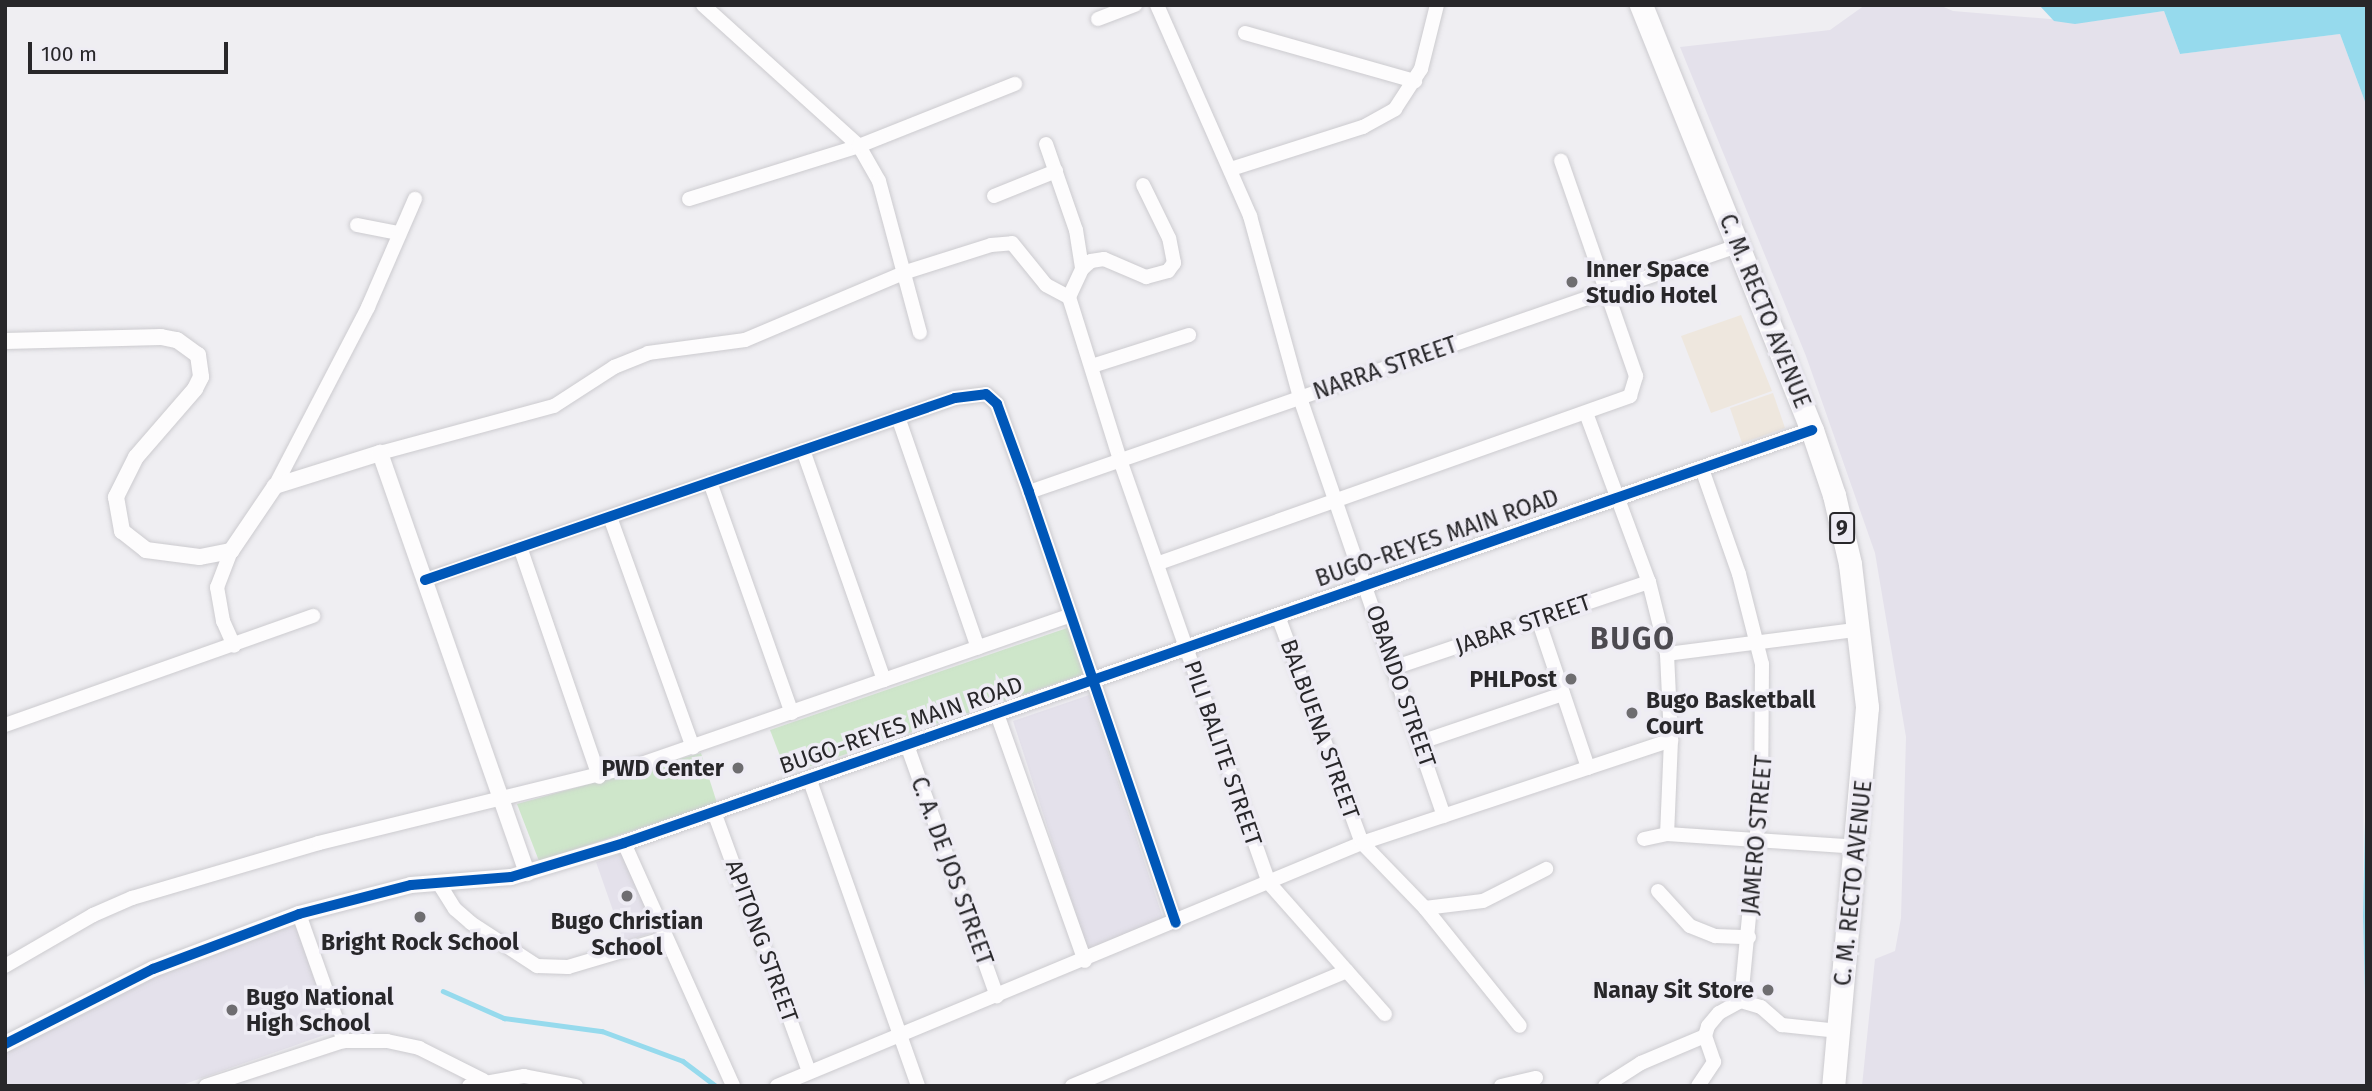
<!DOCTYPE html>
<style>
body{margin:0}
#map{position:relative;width:2372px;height:1091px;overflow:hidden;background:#efeef2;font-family:"Fira Sans",sans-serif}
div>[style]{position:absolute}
.commercial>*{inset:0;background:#eee7de}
.built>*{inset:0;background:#e4e1eb}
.green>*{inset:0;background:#cee6ca}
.water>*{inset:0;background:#96daed}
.stream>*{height:4.5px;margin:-2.25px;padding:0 2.25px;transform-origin:2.25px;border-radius:2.25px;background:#96daed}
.roads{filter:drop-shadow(0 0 2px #cccbcf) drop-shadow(0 0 2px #cccbcf)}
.minor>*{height:14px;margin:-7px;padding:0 7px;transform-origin:7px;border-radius:7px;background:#fdfcfd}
.tertiary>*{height:16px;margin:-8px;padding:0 8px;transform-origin:8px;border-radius:8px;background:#fdfcfd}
.trunk>*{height:23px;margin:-11.5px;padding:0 11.5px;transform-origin:11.5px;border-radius:11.5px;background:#fdfcfd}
.cycleway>*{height:10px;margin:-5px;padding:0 5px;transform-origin:5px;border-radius:5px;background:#0057b8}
.dots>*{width:19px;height:19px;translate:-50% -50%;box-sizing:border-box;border:4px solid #eeecf4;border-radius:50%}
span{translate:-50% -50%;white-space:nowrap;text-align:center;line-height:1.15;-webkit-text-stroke:7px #eeecf4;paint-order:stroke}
.shield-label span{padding:2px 5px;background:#eeecf4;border:2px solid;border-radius:5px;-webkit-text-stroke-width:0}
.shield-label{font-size:21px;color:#28272a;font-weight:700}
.poi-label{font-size:23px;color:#28272a;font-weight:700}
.left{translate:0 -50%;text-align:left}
.right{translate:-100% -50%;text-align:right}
.street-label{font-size:23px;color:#28272a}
.district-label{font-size:30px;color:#4c4a50;font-weight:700;letter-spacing:2px}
.frame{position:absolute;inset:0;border:7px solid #28272a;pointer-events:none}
.scale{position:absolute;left:28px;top:42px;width:200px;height:32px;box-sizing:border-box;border:4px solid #28272a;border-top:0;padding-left:9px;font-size:21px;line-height:24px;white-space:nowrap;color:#28272a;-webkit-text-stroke:5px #eeecf4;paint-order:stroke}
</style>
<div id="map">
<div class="commercial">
<i style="clip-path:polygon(1741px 315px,1772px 391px,1711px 413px,1681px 336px)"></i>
<i style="clip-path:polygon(1773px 393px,1785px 428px,1742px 443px,1730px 408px)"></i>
</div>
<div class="built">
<i style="clip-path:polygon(1865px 5px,1939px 5px,1953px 11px,2087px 22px,2164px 11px,2180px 54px,2340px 34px,2367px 107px,2363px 916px,2367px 1086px,1862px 1086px,1875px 959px,1895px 951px,1901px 918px,1906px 737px,1875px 553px,1806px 356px,1680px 47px,1830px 30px)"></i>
<i style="clip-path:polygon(1089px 695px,1165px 924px,1088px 952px,1013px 721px)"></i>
<i style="clip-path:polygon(626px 852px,660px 930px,624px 942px,596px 862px)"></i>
<i style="clip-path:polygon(294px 920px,333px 1032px,179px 1086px,7px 1086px,5px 1051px,155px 976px)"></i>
</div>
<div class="green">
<i style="clip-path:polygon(1070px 627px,1087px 673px,787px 774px,770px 730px)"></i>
<i style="clip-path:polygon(701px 753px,717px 803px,539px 861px,517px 804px)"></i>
</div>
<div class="water">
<i style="clip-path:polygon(2039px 5px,2367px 5px,2367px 107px,2340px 34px,2180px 54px,2164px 11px,2075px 24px,2054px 21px)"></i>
<i style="clip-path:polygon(2366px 774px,2367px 773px,2367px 1074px,2363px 916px)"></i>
</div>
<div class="stream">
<i style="left:443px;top:991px;width:67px;rotate:23.9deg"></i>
<i style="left:504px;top:1018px;width:99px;rotate:7.6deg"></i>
<i style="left:602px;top:1031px;width:86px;rotate:20.3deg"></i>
<i style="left:683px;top:1061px;width:41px;rotate:37.1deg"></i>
</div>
<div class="roads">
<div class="minor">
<i style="left:703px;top:5px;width:210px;rotate:42.1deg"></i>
<i style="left:859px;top:146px;width:40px;rotate:60.3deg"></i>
<i style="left:879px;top:181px;width:157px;rotate:74.9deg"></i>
<i style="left:1157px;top:5px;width:231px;rotate:66.2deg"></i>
<i style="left:1250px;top:216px;width:189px;rotate:74.6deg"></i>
<i style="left:1300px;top:398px;width:442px;rotate:71deg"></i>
<i style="left:1098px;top:19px;width:40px;rotate:-21deg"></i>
<i style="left:1245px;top:33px;width:177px;rotate:15.8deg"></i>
<i style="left:1046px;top:144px;width:91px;rotate:70.8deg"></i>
<i style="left:1076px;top:230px;width:39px;rotate:81deg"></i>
<i style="left:1231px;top:169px;width:139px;rotate:-17.7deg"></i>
<i style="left:1363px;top:127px;width:37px;rotate:-29deg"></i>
<i style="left:1395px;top:109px;width:48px;rotate:-57deg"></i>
<i style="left:1421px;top:69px;width:66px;rotate:-76deg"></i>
<i style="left:994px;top:196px;width:67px;rotate:-22deg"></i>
<i style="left:689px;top:199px;width:178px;rotate:-17.3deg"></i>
<i style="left:859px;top:146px;width:168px;rotate:-21.7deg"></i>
<i style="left:357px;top:225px;width:42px;rotate:11deg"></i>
<i style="left:1069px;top:297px;width:171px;rotate:72.6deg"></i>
<i style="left:1120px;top:460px;width:448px;rotate:70.6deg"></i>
<i style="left:1269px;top:883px;width:175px;rotate:48.5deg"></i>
<i style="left:1069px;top:297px;width:31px;rotate:-65deg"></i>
<i style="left:1082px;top:269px;width:12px;rotate:-42deg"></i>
<i style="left:1091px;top:261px;width:13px;rotate:-9deg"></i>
<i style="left:1104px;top:259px;width:46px;rotate:23.2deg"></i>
<i style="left:1146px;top:277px;width:23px;rotate:-15deg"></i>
<i style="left:1168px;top:271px;width:10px;rotate:-53deg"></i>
<i style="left:1174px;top:263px;width:25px;rotate:-101deg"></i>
<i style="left:1169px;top:238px;width:59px;rotate:-116.1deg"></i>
<i style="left:1092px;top:366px;width:102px;rotate:-17.7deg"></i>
<i style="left:1586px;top:413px;width:180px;rotate:69.6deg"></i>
<i style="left:1649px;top:582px;width:74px;rotate:76deg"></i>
<i style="left:1667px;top:654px;width:86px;rotate:87.3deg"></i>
<i style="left:1671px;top:740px;width:94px;rotate:92.4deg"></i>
<i style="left:1667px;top:834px;width:189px;rotate:3.9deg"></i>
<i style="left:898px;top:417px;width:244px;rotate:70.9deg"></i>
<i style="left:803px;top:450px;width:244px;rotate:70.6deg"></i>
<i style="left:380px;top:453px;width:180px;rotate:-15.1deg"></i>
<i style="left:554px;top:406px;width:72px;rotate:-33deg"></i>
<i style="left:614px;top:367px;width:37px;rotate:-22deg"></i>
<i style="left:648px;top:353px;width:98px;rotate:-7.6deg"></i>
<i style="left:745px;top:340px;width:175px;rotate:-22.9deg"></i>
<i style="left:906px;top:272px;width:89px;rotate:-17.6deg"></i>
<i style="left:991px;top:245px;width:21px;rotate:-5deg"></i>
<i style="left:1012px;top:243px;width:54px;rotate:51deg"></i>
<i style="left:1046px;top:285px;width:26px;rotate:28deg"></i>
<i style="left:1702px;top:469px;width:111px;rotate:70.6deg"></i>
<i style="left:1739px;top:574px;width:93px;rotate:75.7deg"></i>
<i style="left:1762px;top:664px;width:128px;rotate:90.4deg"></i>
<i style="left:1761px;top:792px;width:210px;rotate:95.5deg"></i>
<i style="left:710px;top:482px;width:245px;rotate:70.5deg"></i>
<i style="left:275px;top:486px;width:202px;rotate:-62.5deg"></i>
<i style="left:368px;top:307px;width:118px;rotate:-66.5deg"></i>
<i style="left:1029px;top:492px;width:753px;rotate:-19.16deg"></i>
<i style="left:610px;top:517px;width:245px;rotate:70.2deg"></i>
<i style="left:520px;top:547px;width:243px;rotate:71deg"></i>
<i style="left:231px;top:551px;width:39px;rotate:111deg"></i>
<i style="left:217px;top:587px;width:35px;rotate:80deg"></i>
<i style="left:223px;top:621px;width:27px;rotate:66deg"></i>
<i style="left:1159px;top:563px;width:500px;rotate:-19.5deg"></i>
<i style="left:1630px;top:396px;width:21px;rotate:-73deg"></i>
<i style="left:1636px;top:376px;width:228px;rotate:-109.2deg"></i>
<i style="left:425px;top:580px;width:560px;rotate:-18.95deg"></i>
<i style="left:955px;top:398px;width:31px;rotate:-7deg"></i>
<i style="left:986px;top:394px;width:15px;rotate:42deg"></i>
<i style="left:997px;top:404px;width:94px;rotate:70deg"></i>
<i style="left:1029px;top:492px;width:455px;rotate:71.2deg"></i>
<i style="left:1278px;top:616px;width:242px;rotate:69.7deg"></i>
<i style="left:1362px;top:843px;width:91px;rotate:45.9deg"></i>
<i style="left:1425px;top:908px;width:151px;rotate:51.2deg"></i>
<i style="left:1538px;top:619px;width:157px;rotate:71.4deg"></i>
<i style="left:1667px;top:654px;width:196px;rotate:-7.3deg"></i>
<i style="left:1396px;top:667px;width:267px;rotate:-18.6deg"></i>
<i style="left:997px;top:714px;width:262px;rotate:70.4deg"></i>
<i style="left:5px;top:725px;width:327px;rotate:-19.5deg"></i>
<i style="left:1421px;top:742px;width:150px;rotate:-18.7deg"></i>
<i style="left:907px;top:745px;width:267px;rotate:70.3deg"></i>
<i style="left:809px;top:778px;width:327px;rotate:70.5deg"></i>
<i style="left:714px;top:812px;width:276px;rotate:69.9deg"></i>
<i style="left:1644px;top:839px;width:24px;rotate:-12deg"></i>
<i style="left:624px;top:843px;width:266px;rotate:65.8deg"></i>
<i style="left:438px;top:882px;width:32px;rotate:58deg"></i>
<i style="left:455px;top:909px;width:21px;rotate:41deg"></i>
<i style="left:471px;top:923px;width:79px;rotate:33.1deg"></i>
<i style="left:537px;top:966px;width:31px;rotate:2deg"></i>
<i style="left:568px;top:967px;width:102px;rotate:-16.5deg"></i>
<i style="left:1658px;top:891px;width:47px;rotate:47.6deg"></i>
<i style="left:1690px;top:926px;width:27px;rotate:22deg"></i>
<i style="left:1715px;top:936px;width:34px;rotate:2deg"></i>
<i style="left:1425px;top:908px;width:58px;rotate:-6.9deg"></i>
<i style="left:1483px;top:901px;width:71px;rotate:-26.9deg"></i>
<i style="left:299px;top:914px;width:135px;rotate:70.5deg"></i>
<i style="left:5px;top:966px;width:102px;rotate:-30.1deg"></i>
<i style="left:93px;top:915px;width:43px;rotate:-23.6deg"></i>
<i style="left:132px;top:898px;width:195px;rotate:-16.4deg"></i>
<i style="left:319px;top:843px;width:332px;rotate:-13.8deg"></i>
<i style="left:641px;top:764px;width:452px;rotate:-19.1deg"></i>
<i style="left:206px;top:1086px;width:145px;rotate:-18.1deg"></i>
<i style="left:344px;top:1041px;width:43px"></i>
<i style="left:387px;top:1041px;width:33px;rotate:12deg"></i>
<i style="left:419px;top:1048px;width:72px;rotate:26.6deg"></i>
<i style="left:469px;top:1086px;width:56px;rotate:-10.3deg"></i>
<i style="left:524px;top:1076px;width:53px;rotate:10.9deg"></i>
<i style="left:777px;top:1086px;width:633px;rotate:-22.56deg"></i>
<i style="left:1362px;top:843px;width:326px;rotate:-18.4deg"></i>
<i style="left:1072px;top:1086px;width:298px;rotate:-22.7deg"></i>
<i style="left:1501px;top:1086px;width:36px;rotate:-13deg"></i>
<i style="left:1605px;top:1086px;width:43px;rotate:-32.6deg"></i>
<i style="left:1641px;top:1063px;width:69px;rotate:-22.9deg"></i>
<i style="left:1698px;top:1086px;width:29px;rotate:-56deg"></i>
<i style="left:1714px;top:1062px;width:28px;rotate:-109deg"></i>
<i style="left:1705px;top:1036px;width:10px;rotate:-73deg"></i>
<i style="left:1708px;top:1026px;width:17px;rotate:-50deg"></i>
<i style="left:1719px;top:1013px;width:25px;rotate:-29deg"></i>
<i style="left:1741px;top:1001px;width:21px;rotate:17deg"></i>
<i style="left:1761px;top:1007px;width:28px;rotate:41deg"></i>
<i style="left:1782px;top:1025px;width:57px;rotate:6deg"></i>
</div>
<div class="tertiary">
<i style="left:5px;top:341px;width:156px;rotate:-1.5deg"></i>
<i style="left:161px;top:337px;width:16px;rotate:11deg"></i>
<i style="left:177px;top:340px;width:26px;rotate:36deg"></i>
<i style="left:198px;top:355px;width:22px;rotate:82deg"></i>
<i style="left:201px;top:377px;width:13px;rotate:117deg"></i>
<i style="left:195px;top:389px;width:90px;rotate:130.9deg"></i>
<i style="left:136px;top:457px;width:45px;rotate:116.6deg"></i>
<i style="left:116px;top:497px;width:35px;rotate:80deg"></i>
<i style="left:122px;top:531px;width:31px;rotate:38deg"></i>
<i style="left:146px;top:550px;width:54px;rotate:7.4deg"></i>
<i style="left:200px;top:557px;width:32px;rotate:-11deg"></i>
<i style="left:231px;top:551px;width:78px;rotate:-55.9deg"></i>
<i style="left:275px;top:486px;width:110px;rotate:-17.4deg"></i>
<i style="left:380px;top:453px;width:445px;rotate:70.7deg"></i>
<i style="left:5px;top:1044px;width:166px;rotate:-26.9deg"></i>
<i style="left:153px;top:969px;width:156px;rotate:-20.6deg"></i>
<i style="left:299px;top:914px;width:116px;rotate:-14.5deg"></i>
<i style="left:411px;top:885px;width:100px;rotate:-4.6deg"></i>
<i style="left:511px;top:877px;width:118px;rotate:-16.7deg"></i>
<i style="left:624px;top:843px;width:1258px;rotate:-19.17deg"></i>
</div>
<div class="trunk">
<i style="left:1641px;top:5px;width:458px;rotate:68.1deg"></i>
<i style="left:1812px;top:430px;width:69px;rotate:71.3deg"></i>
<i style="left:1834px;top:495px;width:71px;rotate:76.9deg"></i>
<i style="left:1850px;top:564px;width:144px;rotate:83.2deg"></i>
<i style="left:1867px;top:707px;width:381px;rotate:95.1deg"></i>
</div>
</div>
<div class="cycleway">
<i style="left:425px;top:580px;width:560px;rotate:-18.95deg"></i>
<i style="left:955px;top:398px;width:31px;rotate:-7deg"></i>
<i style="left:986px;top:394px;width:15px;rotate:42deg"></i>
<i style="left:997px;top:404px;width:94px;rotate:70deg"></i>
<i style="left:1029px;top:492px;width:455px;rotate:71.2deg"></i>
<i style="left:5px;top:1044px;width:166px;rotate:-26.9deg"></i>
<i style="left:153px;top:969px;width:156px;rotate:-20.6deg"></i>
<i style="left:299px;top:914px;width:116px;rotate:-14.5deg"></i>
<i style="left:411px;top:885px;width:100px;rotate:-4.6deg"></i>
<i style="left:511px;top:877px;width:118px;rotate:-16.7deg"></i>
<i style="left:624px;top:843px;width:1258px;rotate:-19.17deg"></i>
</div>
<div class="dots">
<i style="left:1572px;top:282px;background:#6e6d70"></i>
<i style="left:1571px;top:679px;background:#6e6d70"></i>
<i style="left:1632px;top:713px;background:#6e6d70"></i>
<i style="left:738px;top:768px;background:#6e6d70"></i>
<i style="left:627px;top:896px;background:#6e6d70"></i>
<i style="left:420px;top:917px;background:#6e6d70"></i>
<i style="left:1768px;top:990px;background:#6e6d70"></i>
<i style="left:232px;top:1010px;background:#6e6d70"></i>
</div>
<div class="shield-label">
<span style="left:1842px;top:528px">9</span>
</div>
<div class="poi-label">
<span class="left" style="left:1586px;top:282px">Inner Space<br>Studio Hotel</span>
<span class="right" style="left:1557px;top:679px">PHLPost</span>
<span class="left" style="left:1646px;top:713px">Bugo Basketball<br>Court</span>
<span class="right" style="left:724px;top:768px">PWD Center</span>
<span style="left:627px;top:934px">Bugo Christian<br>School</span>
<span style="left:420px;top:942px">Bright Rock School</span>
<span class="right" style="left:1754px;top:990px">Nanay Sit Store</span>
<span class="left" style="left:246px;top:1010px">Bugo National<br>High School</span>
</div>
<div class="street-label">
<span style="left:1765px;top:311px;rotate:68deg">C. M. RECTO AVENUE</span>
<span style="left:1385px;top:368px;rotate:-19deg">NARRA STREET</span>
<span style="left:1437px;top:538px;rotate:-19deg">BUGO-REYES MAIN ROAD</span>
<span style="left:1523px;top:624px;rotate:-19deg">JABAR STREET</span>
<span style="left:1401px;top:686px;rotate:71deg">OBANDO STREET</span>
<span style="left:901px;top:725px;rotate:-19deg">BUGO-REYES MAIN ROAD</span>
<span style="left:1320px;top:729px;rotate:70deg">BALBUENA STREET</span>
<span style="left:1223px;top:753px;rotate:71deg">PILI BALITE STREET</span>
<span style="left:1757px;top:835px;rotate:-85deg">JAMERO STREET</span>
<span style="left:952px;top:871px;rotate:70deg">C. A. DE JOS STREET</span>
<span style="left:1853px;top:883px;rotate:-84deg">C. M. RECTO AVENUE</span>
<span style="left:762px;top:941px;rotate:70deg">APITONG STREET</span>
</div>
<div class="district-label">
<span style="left:1633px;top:639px">BUGO</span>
</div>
<div class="frame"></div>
<div class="scale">100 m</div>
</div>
